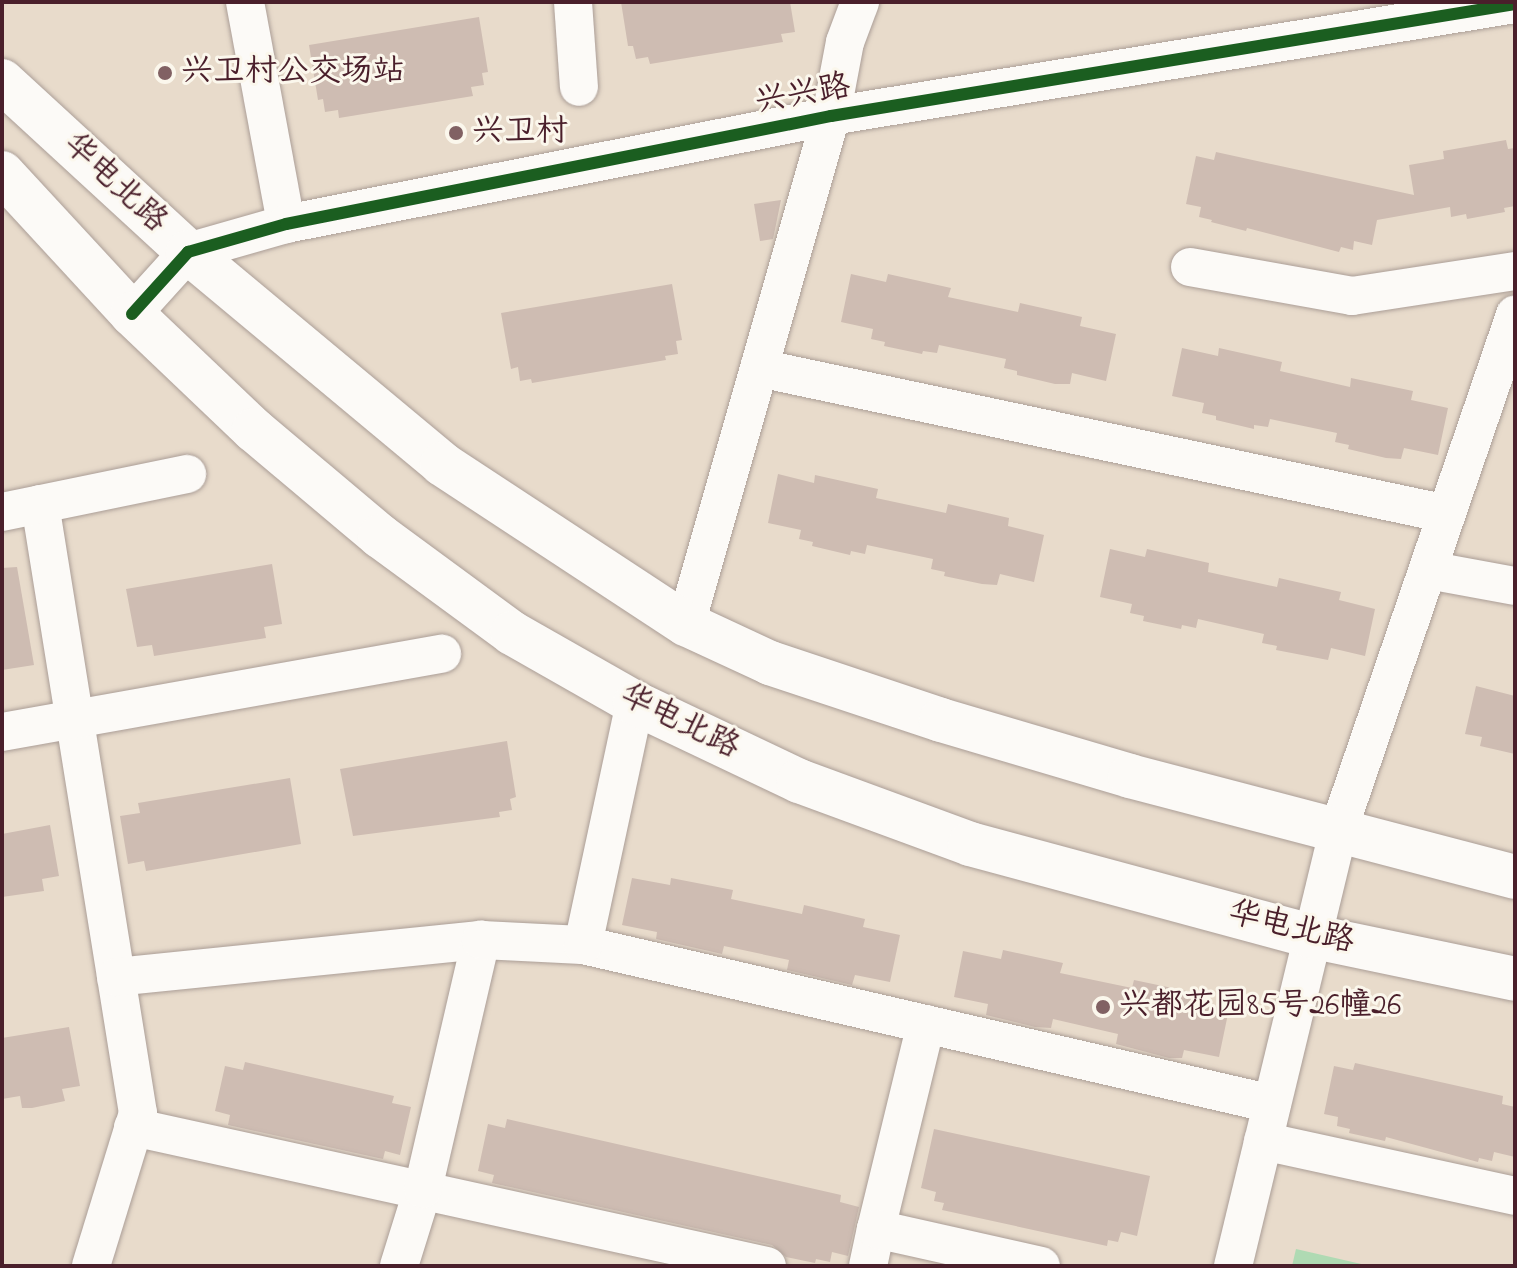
<!DOCTYPE html>
<meta charset="utf-8">
<style>
body{margin:0}
#map{position:relative;width:1517px;height:1268px;overflow:hidden;background:#e8dbcb;font-family:"Indie Flower","LXGW WenKai TC",sans-serif}
div>[style]{position:absolute}
.green>*{inset:0;background:#afdab3}
.building>*{inset:0;background:#cebcb2}
.roads{filter:drop-shadow(0 0 2px #ab9e97) drop-shadow(0 0 2px #ab9e97)}
.minor>*{height:38px;margin:-19px;padding:0 19px;transform-origin:19px;border-radius:19px;background:#fcfaf7}
.major>*{height:44px;margin:-22px;padding:0 22px;transform-origin:22px;border-radius:22px;background:#fcfaf7}
.cycleway>*{height:12px;margin:-6px;padding:0 6px;transform-origin:6px;border-radius:6px;background:#1b5e20}
.dots>*{width:22px;height:22px;translate:-50% -50%;box-sizing:border-box;border:4px solid #fbf7ec;border-radius:50%}
span{translate:-50% -50%;white-space:nowrap;text-align:center;line-height:1.15;-webkit-text-stroke:6px #fbf7ec;paint-order:stroke}
.poi-label{font-size:32px;color:#4a1f2b}
.left{translate:0 -50%;text-align:left}
.street-label{font-size:32px;color:#4a1f2b}
.frame{position:absolute;inset:0;border:4px solid #4a1f2b;pointer-events:none}
</style>
<div id="map">
<div class="green">
<i style="clip-path:polygon(1296px 1249px,1370px 1266px,1292px 1266px)"></i>
</div>
<div class="building">
<i style="clip-path:polygon(621px 2px,790px 2px,795px 32px,781px 34px,783px 42px,650px 64px,648px 57px,636px 59px,633px 46px,628px 46px)"></i>
<i style="clip-path:polygon(479px 17px,488px 72px,482px 73px,484px 85px,471px 87px,473px 96px,339px 118px,338px 110px,325px 112px,323px 99px,318px 100px,309px 45px)"></i>
<i style="clip-path:polygon(1506px 140px,1508px 149px,1515px 148px,1515px 206px,1504px 208px,1505px 212px,1467px 219px,1466px 214px,1451px 217px,1450px 207px,1377px 220px,1372px 245px,1354px 241px,1353px 250px,1341px 247px,1339px 252px,1247px 228px,1246px 231px,1211px 222px,1212px 220px,1199px 217px,1201px 207px,1186px 204px,1196px 156px,1214px 160px,1216px 152px,1414px 195px,1409px 165px,1444px 159px,1443px 151px)"></i>
<i style="clip-path:polygon(781px 200px,773px 239px,760px 241px,754px 204px)"></i>
<i style="clip-path:polygon(851px 274px,886px 282px,888px 274px,951px 288px,948px 297px,1018px 312px,1020px 303px,1082px 317px,1080px 326px,1116px 334px,1106px 381px,1072px 373px,1070px 384px,1055px 384px,1017px 375px,1017px 371px,1004px 368px,1006px 359px,939px 345px,937px 353px,923px 351px,922px 354px,884px 346px,885px 342px,871px 339px,873px 329px,841px 322px)"></i>
<i style="clip-path:polygon(672px 284px,682px 340px,676px 341px,678px 354px,665px 356px,666px 360px,532px 383px,531px 379px,520px 381px,518px 367px,511px 369px,501px 313px)"></i>
<i style="clip-path:polygon(1182px 348px,1218px 356px,1219px 348px,1282px 362px,1280px 371px,1350px 387px,1351px 378px,1413px 391px,1411px 400px,1448px 408px,1438px 455px,1404px 448px,1401px 459px,1386px 458px,1348px 449px,1349px 445px,1335px 442px,1337px 433px,1270px 419px,1268px 427px,1254px 425px,1254px 429px,1216px 420px,1216px 416px,1202px 413px,1204px 403px,1172px 396px)"></i>
<i style="clip-path:polygon(778px 474px,814px 483px,815px 475px,878px 489px,876px 498px,946px 513px,948px 504px,1009px 518px,1008px 526px,1044px 535px,1034px 582px,1000px 574px,997px 585px,982px 584px,944px 576px,945px 572px,931px 569px,933px 559px,867px 545px,865px 554px,851px 551px,850px 555px,812px 546px,813px 542px,799px 539px,801px 530px,768px 523px)"></i>
<i style="clip-path:polygon(1110px 549px,1145px 557px,1147px 549px,1209px 563px,1208px 572px,1277px 587px,1279px 578px,1341px 592px,1339px 600px,1375px 609px,1365px 656px,1331px 648px,1328px 660px,1276px 650px,1277px 646px,1262px 643px,1264px 634px,1198px 619px,1196px 628px,1182px 625px,1181px 629px,1143px 621px,1144px 616px,1130px 613px,1132px 604px,1100px 597px)"></i>
<i style="clip-path:polygon(272px 564px,282px 624px,264px 627px,266px 638px,154px 656px,152px 645px,137px 647px,126px 589px)"></i>
<i style="clip-path:polygon(17px 567px,34px 665px,2px 670px,2px 568px)"></i>
<i style="clip-path:polygon(1476px 686px,1515px 696px,1515px 754px,1480px 746px,1482px 737px,1465px 734px)"></i>
<i style="clip-path:polygon(507px 741px,516px 797px,510px 799px,512px 810px,499px 812px,500px 817px,353px 836px,340px 769px)"></i>
<i style="clip-path:polygon(290px 778px,301px 844px,146px 871px,144px 861px,128px 864px,120px 816px,140px 813px,138px 803px)"></i>
<i style="clip-path:polygon(50px 825px,59px 876px,42px 879px,44px 891px,2px 897px,2px 834px)"></i>
<i style="clip-path:polygon(632px 878px,670px 885px,671px 878px,733px 890px,731px 899px,802px 914px,804px 905px,865px 919px,863px 927px,900px 935px,890px 982px,855px 975px,852px 985px,787px 970px,789px 960px,724px 946px,722px 954px,656px 939px,657px 932px,622px 925px)"></i>
<i style="clip-path:polygon(1003px 950px,1063px 963px,1060px 973px,1132px 988px,1134px 980px,1196px 993px,1194px 1002px,1229px 1009px,1219px 1057px,1184px 1050px,1182px 1058px,1169px 1058px,1116px 1044px,1118px 1034px,1053px 1019px,1051px 1028px,1035px 1027px,986px 1015px,988px 1004px,954px 997px,963px 951px,1001px 959px)"></i>
<i style="clip-path:polygon(69px 1027px,80px 1086px,62px 1089px,65px 1101px,32px 1108px,22px 1108px,20px 1096px,2px 1099px,2px 1038px)"></i>
<i style="clip-path:polygon(245px 1062px,394px 1096px,392px 1103px,411px 1107px,400px 1155px,385px 1151px,383px 1159px,228px 1125px,230px 1115px,215px 1111px,225px 1066px,243px 1070px)"></i>
<i style="clip-path:polygon(1355px 1063px,1503px 1096px,1502px 1104px,1515px 1107px,1515px 1157px,1494px 1152px,1492px 1161px,1479px 1158px,1478px 1162px,1386px 1137px,1385px 1141px,1349px 1133px,1350px 1129px,1337px 1126px,1338px 1117px,1324px 1114px,1334px 1066px,1353px 1070px)"></i>
<i style="clip-path:polygon(507px 1119px,841px 1195px,840px 1202px,859px 1207px,848px 1256px,832px 1252px,830px 1262px,816px 1259px,815px 1263px,786px 1257px,772px 1245px,492px 1183px,494px 1175px,478px 1171px,488px 1124px,505px 1128px)"></i>
<i style="clip-path:polygon(934px 1129px,1150px 1176px,1137px 1236px,1121px 1232px,1118px 1242px,1108px 1240px,1107px 1246px,942px 1210px,944px 1203px,934px 1201px,936px 1192px,921px 1188px)"></i>
</div>
<div class="roads">
<div class="minor">
<i style="left:245px;top:2px;width:226px;rotate:79.5deg"></i>
<i style="left:573px;top:2px;width:85px;rotate:86deg"></i>
<i style="left:1190px;top:267px;width:165px;rotate:10.1deg"></i>
<i style="left:1352px;top:296px;width:165px;rotate:-8.7deg"></i>
<i style="left:132px;top:314px;width:84px;rotate:-47.9deg"></i>
<i style="left:188px;top:252px;width:102px;rotate:-15.9deg"></i>
<i style="left:286px;top:224px;width:556px;rotate:-11.21deg"></i>
<i style="left:831px;top:116px;width:693px;rotate:-9.3deg"></i>
<i style="left:759px;top:368px;width:703px;rotate:11.98deg"></i>
<i style="left:40px;top:504px;width:617px;rotate:80.86deg"></i>
<i style="left:138px;top:1113px;width:160px;rotate:107.1deg"></i>
<i style="left:2px;top:512px;width:189px;rotate:-11.6deg"></i>
<i style="left:1428px;top:570px;width:88px;rotate:10.4deg"></i>
<i style="left:686px;top:624px;width:528px;rotate:-74.07deg"></i>
<i style="left:831px;top:116px;width:75px;rotate:-79.3deg"></i>
<i style="left:845px;top:42px;width:43px;rotate:-69.4deg"></i>
<i style="left:2px;top:732px;width:447px;rotate:-10.1deg"></i>
<i style="left:583px;top:945px;width:707px;rotate:12.99deg"></i>
<i style="left:116px;top:977px;width:367px;rotate:-5.8deg"></i>
<i style="left:133px;top:1127px;width:649px;rotate:12.37deg"></i>
<i style="left:1263px;top:1141px;width:258px;rotate:12.3deg"></i>
<i style="left:876px;top:1229px;width:211px;rotate:-76.3deg"></i>
<i style="left:399px;top:1266px;width:81px;rotate:-72.7deg"></i>
<i style="left:423px;top:1189px;width:256px;rotate:-76.9deg"></i>
<i style="left:481px;top:940px;width:102px;rotate:2.8deg"></i>
<i style="left:583px;top:945px;width:248px;rotate:-77.9deg"></i>
<i style="left:868px;top:1266px;width:38px;rotate:-78deg"></i>
<i style="left:876px;top:1229px;width:169px;rotate:12.6deg"></i>
<i style="left:1233px;top:1266px;width:447px;rotate:-76.4deg"></i>
<i style="left:1338px;top:831px;width:546px;rotate:-71.07deg"></i>
</div>
<div class="major">
<i style="left:2px;top:81px;width:253px;rotate:42.6deg"></i>
<i style="left:188px;top:252px;width:331px;rotate:39.8deg"></i>
<i style="left:442px;top:464px;width:292px;rotate:33.3deg"></i>
<i style="left:686px;top:624px;width:93px;rotate:24.9deg"></i>
<i style="left:770px;top:663px;width:180px;rotate:18.4deg"></i>
<i style="left:941px;top:720px;width:197px;rotate:16.5deg"></i>
<i style="left:1130px;top:776px;width:398px;rotate:14.7deg"></i>
<i style="left:2px;top:173px;width:192px;rotate:47.3deg"></i>
<i style="left:132px;top:314px;width:168px;rotate:43.6deg"></i>
<i style="left:254px;top:430px;width:165px;rotate:40.1deg"></i>
<i style="left:380px;top:536px;width:164px;rotate:36.3deg"></i>
<i style="left:512px;top:633px;width:142px;rotate:29.6deg"></i>
<i style="left:635px;top:703px;width:182px;rotate:25.4deg"></i>
<i style="left:799px;top:781px;width:182px;rotate:20.2deg"></i>
<i style="left:970px;top:844px;width:352px;rotate:15.1deg"></i>
<i style="left:1310px;top:936px;width:209px;rotate:11.8deg"></i>
</div>
</div>
<div class="cycleway">
<i style="left:132px;top:314px;width:84px;rotate:-47.9deg"></i>
<i style="left:188px;top:252px;width:102px;rotate:-15.9deg"></i>
<i style="left:286px;top:224px;width:556px;rotate:-11.21deg"></i>
<i style="left:831px;top:116px;width:693px;rotate:-9.3deg"></i>
</div>
<div class="dots">
<i style="left:165px;top:73px;background:#816163"></i>
<i style="left:456px;top:133px;background:#816163"></i>
<i style="left:1103px;top:1007px;background:#816163"></i>
</div>
<div class="poi-label">
<span class="left" style="left:181px;top:73px">兴卫村公交场站</span>
<span class="left" style="left:472px;top:133px">兴卫村</span>
<span class="left" style="left:1119px;top:1007px">兴都花园85号26幢26</span>
</div>
<div class="street-label">
<span style="left:803px;top:96px;rotate:-10deg">兴兴路</span>
<span style="left:114px;top:184px;rotate:43deg">华电北路</span>
<span style="left:679px;top:723px;rotate:26deg">华电北路</span>
<span style="left:1291px;top:929px;rotate:14deg">华电北路</span>
</div>
<div class="frame"></div>
</div>
